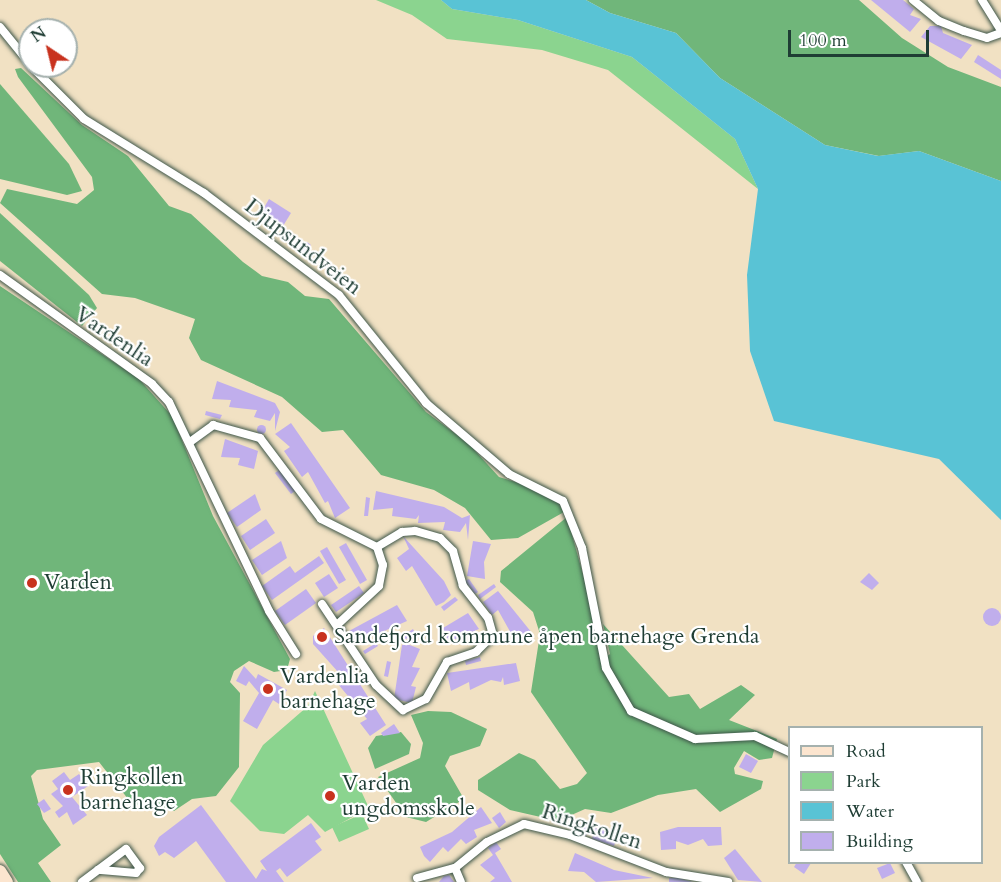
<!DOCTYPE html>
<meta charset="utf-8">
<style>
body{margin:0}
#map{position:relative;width:1001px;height:882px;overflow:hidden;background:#f1e1c3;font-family:Cardo,serif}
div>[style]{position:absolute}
.green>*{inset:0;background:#8bd48f}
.forest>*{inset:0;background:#70b67a}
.water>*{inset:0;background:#59c3d5}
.building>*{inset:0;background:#c0aeec}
.round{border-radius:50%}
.roads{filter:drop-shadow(0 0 2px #3e5649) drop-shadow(0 0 2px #3e5649)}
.street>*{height:8px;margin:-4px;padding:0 4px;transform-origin:4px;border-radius:4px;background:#fff}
.secondary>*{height:12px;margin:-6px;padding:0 6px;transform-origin:6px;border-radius:6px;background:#fce5cf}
.dots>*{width:16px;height:16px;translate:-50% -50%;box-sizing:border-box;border:3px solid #fff;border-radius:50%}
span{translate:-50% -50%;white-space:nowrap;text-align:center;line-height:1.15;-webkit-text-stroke:4.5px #fff;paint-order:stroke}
.street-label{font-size:22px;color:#1f3d34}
.poi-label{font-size:22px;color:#1f3d34}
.left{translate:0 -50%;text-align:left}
.legend{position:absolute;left:788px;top:726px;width:195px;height:138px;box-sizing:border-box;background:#fff;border:2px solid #a5b1ae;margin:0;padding:8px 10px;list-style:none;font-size:18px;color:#1f3d34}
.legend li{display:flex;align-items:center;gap:12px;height:30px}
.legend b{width:30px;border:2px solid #a5b1ae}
.north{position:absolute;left:18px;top:18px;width:60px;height:60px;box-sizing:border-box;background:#fff;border:2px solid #a5b1ae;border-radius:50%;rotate:325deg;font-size:16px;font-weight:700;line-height:24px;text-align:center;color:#1f3d34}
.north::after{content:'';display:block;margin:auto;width:21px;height:27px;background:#c8321e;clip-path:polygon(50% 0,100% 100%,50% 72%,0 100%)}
.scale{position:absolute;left:788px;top:30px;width:141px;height:27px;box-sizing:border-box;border:3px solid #1f3d34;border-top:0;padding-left:8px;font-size:18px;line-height:21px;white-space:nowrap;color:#1f3d34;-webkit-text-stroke:4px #fff;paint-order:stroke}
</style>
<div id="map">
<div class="green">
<i style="clip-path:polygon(376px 0,441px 0,452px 9px,518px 20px,632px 57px,735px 139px,758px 189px,608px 70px,542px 50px,447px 39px,412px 15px)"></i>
<i style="clip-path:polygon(315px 691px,369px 808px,325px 832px,308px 815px,284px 834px,260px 831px,230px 801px,263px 745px,308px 706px)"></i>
<i style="clip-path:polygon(362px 814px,369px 829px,339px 842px,332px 827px)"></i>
</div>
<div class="forest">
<i style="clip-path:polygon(586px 0,859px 0,902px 38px,948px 67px,1001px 87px,1001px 181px,919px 151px,879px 156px,825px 145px,720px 78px,676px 33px,610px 13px)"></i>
<i style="clip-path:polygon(21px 68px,82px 125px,128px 156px,169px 206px,191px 214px,243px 262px,262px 276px,288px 282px,305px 296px,329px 299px,426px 412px,468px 443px,499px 477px,552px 493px,564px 512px,518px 538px,491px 540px,465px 508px,434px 490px,381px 475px,343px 430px,322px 432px,282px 397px,201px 360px,189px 338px,195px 319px,135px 298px,102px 294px,0 203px,7px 189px,77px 204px,94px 190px,92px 177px,18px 77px,15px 69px)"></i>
<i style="clip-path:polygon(0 84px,69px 164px,82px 191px,67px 195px,0 179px)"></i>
<i style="clip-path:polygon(0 213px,89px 295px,97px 308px,82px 326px,0 261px)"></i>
<i style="clip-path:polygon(0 286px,139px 379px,172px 416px,213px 516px,290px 659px,287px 670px,274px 672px,249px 661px,234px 671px,230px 682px,240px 693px,239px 767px,216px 796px,192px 799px,174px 811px,132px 804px,99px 762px,37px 770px,31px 776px,43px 819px,61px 845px,38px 863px,51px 882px,18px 882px,0 854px)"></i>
<i style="clip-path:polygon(567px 517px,606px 657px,610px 654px,603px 624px,669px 697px,689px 694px,700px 709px,741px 685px,755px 695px,729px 720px,777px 739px,772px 758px,759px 760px,744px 751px,734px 768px,735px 774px,763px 781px,761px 789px,720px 812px,696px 789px,658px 795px,611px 813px,585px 809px,558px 821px,510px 810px,478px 790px,478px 780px,519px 753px,535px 760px,560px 789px,577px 784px,587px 773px,531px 692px,540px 634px,533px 612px,500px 582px,501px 571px)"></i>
<i style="clip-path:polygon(428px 711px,451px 712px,487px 729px,480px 746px,450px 756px,445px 766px,464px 799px,426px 822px,406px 817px,378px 777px,420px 758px,423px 743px,411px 715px)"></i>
<i style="clip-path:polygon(401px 732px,411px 744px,409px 754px,375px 769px,368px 748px,376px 736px)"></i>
</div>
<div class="water">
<i style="clip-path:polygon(441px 0,586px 0,610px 13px,676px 33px,720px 78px,825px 145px,878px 156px,919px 151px,1001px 181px,1001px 520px,939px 459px,774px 421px,750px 351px,747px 275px,758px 189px,735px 139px,632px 57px,518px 20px,452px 9px)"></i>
</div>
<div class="building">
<i style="clip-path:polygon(871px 0,903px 0,914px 9px,910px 15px,921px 19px,910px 32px)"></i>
<i style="clip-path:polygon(930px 26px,941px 26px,943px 33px,972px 45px,961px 59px,921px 37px)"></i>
<i style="clip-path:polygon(978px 55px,1001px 70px,1001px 79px,974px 62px)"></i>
<i style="clip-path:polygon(269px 199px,291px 213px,283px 226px,261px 213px)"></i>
<i style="clip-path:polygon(307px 242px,311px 245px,302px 255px,295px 249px)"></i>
<i style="clip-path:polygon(217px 381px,275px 403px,280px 412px,275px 431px,275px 413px,270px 421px,254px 417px,257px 410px,229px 407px,231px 400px,212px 399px)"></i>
<i style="clip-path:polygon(206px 411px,222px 415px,220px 419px,205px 415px)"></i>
<i style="clip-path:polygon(291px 423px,350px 508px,335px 518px,328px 501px,325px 503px,308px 472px,302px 477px,284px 451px,290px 447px,275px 434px)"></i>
<i class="round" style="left:256.5px;top:424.5px;width:9px;height:9px"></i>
<i style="clip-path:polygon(225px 439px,258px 451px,254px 469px,238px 465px,240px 458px,221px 457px)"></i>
<i style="clip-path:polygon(279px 470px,295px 491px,291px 494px,275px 473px)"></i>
<i style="clip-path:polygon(376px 491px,444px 507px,462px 518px,470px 515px,468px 540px,466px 523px,460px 532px,443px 530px,445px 522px,418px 523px,419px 515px,416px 519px,392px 516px,393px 508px,373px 510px)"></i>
<i style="clip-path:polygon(255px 494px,261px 510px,237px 527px,227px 513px)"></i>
<i style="clip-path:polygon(366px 497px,370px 498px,368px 516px,364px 516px)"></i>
<i style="clip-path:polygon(266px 519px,275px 533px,250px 550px,241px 536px)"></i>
<i style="clip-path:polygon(403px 536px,444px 581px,451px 595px,444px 602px,436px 606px,412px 566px,406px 571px,397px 558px,409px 549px)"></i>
<i style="clip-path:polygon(281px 541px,287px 558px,262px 575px,252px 560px)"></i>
<i style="clip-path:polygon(473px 541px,491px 544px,484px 562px,485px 579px,467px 576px)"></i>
<i style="clip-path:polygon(346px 543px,367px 580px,360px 584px,339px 547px)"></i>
<i style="clip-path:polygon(327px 547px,346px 580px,339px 584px,320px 551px)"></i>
<i style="clip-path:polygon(319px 556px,324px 563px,272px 600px,262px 586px,290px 566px,295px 573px)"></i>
<i style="clip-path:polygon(869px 573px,879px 583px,872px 590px,860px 582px)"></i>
<i style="clip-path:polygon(329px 574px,338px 588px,324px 597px,315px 583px)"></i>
<i style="clip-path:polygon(469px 579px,478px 592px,475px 594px,465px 581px)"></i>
<i style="clip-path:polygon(494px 584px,496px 587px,480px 599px,478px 595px)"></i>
<i style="clip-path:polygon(359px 586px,364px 593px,336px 612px,331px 605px)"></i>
<i style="clip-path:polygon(306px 589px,316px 603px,285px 625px,275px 611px)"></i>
<i style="clip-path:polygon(498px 591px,532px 633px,517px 644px,498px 610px,492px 615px,483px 602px)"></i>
<i style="clip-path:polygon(455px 597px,458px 600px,444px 611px,441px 607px)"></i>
<i style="clip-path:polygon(397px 605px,407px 621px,357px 643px,349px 631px)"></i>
<i class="round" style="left:983px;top:608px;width:18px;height:18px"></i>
<i style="clip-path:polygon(468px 613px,479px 629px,446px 643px,438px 631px)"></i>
<i style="clip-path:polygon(324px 628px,386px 725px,370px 736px,360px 723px,367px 719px,333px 678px,339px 673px,313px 644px,313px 636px)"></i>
<i style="clip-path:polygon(413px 629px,415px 633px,403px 641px,401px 637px)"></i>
<i style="clip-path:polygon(376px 643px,378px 646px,365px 654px,363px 651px)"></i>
<i style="clip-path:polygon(407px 644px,420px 649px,412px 667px,420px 668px,411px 686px,416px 687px,412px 703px,394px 699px,402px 645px)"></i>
<i style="clip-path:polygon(480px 657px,481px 661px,466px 665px,465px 661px)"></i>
<i style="clip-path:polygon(387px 661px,391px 662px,388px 677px,384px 676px)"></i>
<i style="clip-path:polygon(516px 663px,520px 681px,504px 685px,503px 677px,501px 682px,491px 680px,470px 690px,469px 682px,451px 691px,447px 673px)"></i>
<i style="clip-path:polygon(244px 666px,256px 679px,258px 674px,287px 690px,279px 704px,273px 700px,257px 729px,243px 721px,259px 693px,249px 681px,246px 686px,236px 681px)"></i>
<i style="clip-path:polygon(394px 724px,400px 733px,383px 736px,381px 733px)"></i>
<i style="clip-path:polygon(746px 754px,758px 761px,751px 773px,739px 767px)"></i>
<i style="clip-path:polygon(64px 772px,70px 780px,79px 774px,88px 786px,72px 797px,87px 815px,73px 825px,67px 812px,59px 818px,55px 812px,63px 806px,51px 794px,58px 789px,52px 781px)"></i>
<i style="clip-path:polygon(44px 799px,51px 809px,44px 813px,37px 804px)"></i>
<i style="clip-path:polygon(201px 805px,256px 879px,262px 869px,267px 871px,260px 861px,311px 823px,321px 837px,315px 841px,322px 850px,287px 877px,280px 868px,276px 871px,284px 882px,226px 882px,196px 841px,174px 858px,165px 852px,159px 856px,154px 846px,159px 837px)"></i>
<i style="clip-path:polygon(481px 807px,492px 823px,474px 830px,477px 837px,466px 844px,461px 839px,448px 852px,443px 847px,430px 862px,424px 856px,420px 847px,452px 832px)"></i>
<i style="clip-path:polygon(500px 812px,506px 822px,499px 828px,492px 818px)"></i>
<i style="clip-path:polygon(583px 824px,589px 826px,586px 836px,579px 834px)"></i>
<i style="clip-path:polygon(678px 827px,721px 827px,722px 845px,708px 846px,703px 839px,688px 845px,676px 841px,676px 849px,661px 850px,660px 832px)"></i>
<i style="clip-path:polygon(595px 828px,618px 834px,614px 846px,592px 839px)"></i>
<i style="clip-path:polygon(496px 842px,501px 849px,495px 853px,512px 882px,490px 882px,495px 878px,480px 865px,493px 855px,488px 848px)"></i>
<i style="clip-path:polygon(735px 849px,762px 882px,738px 880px,724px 858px)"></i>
<i style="clip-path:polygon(575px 853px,614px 870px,653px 878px,596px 882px,584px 872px,568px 871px)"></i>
<i style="clip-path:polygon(797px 862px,810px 862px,811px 863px,804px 874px,794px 867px)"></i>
<i style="clip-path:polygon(890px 863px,895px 873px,882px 879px,877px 868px)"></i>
<i style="clip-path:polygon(449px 875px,454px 882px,439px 882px,444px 876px)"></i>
<i style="clip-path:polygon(669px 878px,678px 878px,693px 882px,669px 882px)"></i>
</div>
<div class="roads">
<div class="street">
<i style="left:913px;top:0;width:33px;rotate:39deg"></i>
<i style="left:939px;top:21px;width:27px;rotate:22deg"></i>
<i style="left:964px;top:31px;width:24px;rotate:17deg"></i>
<i style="left:987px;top:38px;width:15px;rotate:-20deg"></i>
<i style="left:982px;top:0;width:36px;rotate:58deg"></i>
<i style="left:0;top:27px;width:48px;rotate:51deg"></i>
<i style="left:31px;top:66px;width:75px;rotate:45deg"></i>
<i style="left:84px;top:119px;width:141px;rotate:31.7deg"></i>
<i style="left:204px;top:193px;width:169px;rotate:37.1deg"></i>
<i style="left:339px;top:295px;width:139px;rotate:51.1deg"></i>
<i style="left:426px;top:403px;width:109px;rotate:40.5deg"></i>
<i style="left:509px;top:474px;width:60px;rotate:26.6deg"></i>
<i style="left:563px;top:501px;width:51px;rotate:68deg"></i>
<i style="left:582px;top:548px;width:122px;rotate:78.7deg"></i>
<i style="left:606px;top:668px;width:50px;rotate:59.8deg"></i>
<i style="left:631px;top:711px;width:70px;rotate:23.6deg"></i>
<i style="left:695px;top:739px;width:60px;rotate:-2.9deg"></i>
<i style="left:755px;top:736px;width:38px;rotate:25deg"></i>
<i style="left:0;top:275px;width:187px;rotate:35.6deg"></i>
<i style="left:152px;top:384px;width:25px;rotate:47deg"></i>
<i style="left:169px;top:402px;width:232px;rotate:64.4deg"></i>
<i style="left:269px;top:611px;width:51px;rotate:57.9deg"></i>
<i style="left:190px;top:442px;width:29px;rotate:-36deg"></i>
<i style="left:213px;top:425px;width:49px;rotate:15.5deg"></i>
<i style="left:260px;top:438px;width:101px;rotate:53deg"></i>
<i style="left:321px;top:519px;width:63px;rotate:26.6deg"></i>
<i style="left:322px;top:604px;width:97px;rotate:56.3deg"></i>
<i style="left:376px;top:685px;width:37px;rotate:43deg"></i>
<i style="left:403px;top:710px;width:25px;rotate:-26deg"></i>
<i style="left:426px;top:699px;width:43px;rotate:-60.4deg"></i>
<i style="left:447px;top:662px;width:31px;rotate:-19deg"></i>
<i style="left:476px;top:652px;width:24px;rotate:-45deg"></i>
<i style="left:493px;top:635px;width:18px;rotate:-106deg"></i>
<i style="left:488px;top:618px;width:41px;rotate:-128deg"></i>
<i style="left:463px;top:586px;width:36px;rotate:-106deg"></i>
<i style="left:453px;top:551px;width:18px;rotate:-135deg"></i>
<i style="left:440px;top:538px;width:26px;rotate:-164deg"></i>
<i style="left:415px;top:531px;width:13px;rotate:176deg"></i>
<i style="left:402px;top:532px;width:29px;rotate:149deg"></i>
<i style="left:377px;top:547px;width:19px;rotate:72deg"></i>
<i style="left:383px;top:565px;width:21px;rotate:101deg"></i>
<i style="left:379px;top:586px;width:57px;rotate:137.1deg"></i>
<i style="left:906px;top:862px;width:23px;rotate:61deg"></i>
<i style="left:455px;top:868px;width:15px;rotate:67deg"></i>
<i style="left:417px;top:878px;width:39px;rotate:-15deg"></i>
<i style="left:455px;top:868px;width:41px;rotate:-39.1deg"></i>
<i style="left:487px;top:842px;width:41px;rotate:-25.9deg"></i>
<i style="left:524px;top:824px;width:47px;rotate:13.4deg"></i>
<i style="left:570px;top:835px;width:103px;rotate:21.1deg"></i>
<i style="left:666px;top:872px;width:63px;rotate:9.2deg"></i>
<i style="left:82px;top:882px;width:55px;rotate:-36.9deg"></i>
<i style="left:126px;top:849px;width:24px;rotate:54deg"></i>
<i style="left:140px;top:868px;width:6px;rotate:129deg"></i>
<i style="left:136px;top:873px;width:38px;rotate:-175deg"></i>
</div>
<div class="secondary">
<i style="left:0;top:871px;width:13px;rotate:58deg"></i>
</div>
</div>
<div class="dots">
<i style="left:32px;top:583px;background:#c8321e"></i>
<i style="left:322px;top:637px;background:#c8321e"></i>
<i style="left:268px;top:689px;background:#c8321e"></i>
<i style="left:68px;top:790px;background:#c8321e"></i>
<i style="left:330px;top:796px;background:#c8321e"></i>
</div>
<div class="street-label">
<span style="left:303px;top:247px;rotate:38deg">Djupsundveien</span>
<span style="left:114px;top:337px;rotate:34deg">Vardenlia</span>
<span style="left:592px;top:827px;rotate:18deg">Ringkollen</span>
</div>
<div class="poi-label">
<span class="left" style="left:44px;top:583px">Varden</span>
<span class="left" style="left:334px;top:637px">Sandefjord kommune åpen barnehage Grenda</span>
<span class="left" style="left:280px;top:689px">Vardenlia<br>barnehage</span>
<span class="left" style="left:80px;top:790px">Ringkollen<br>barnehage</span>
<span class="left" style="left:342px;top:796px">Varden<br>ungdomsskole</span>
</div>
<ul class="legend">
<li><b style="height:8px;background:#fce5cf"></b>Road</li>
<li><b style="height:16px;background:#8bd48f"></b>Park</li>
<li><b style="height:16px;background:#59c3d5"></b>Water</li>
<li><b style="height:16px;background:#c0aeec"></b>Building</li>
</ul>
<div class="north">N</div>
<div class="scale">100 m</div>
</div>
